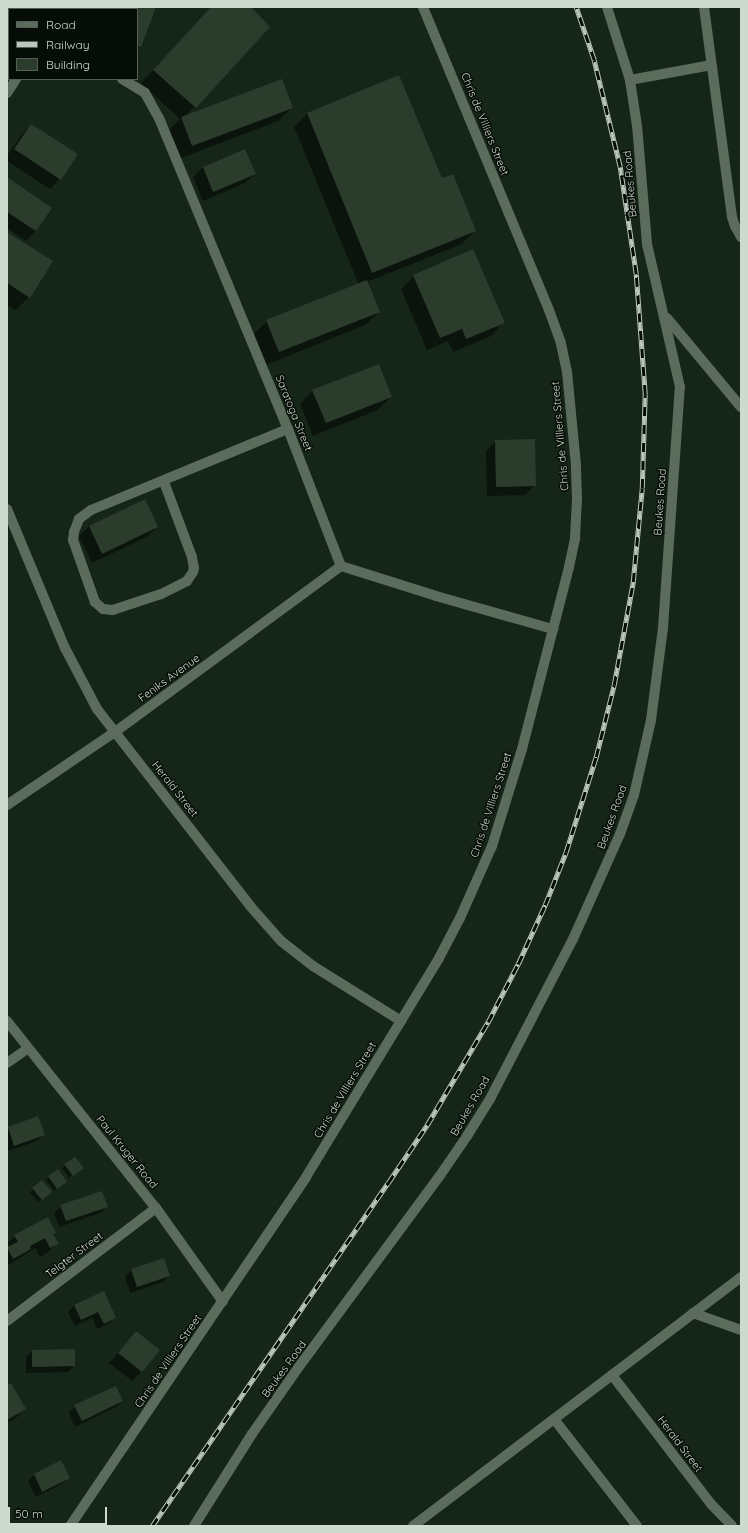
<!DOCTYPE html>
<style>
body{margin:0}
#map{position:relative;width:748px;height:1533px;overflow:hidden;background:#152618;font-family:Quicksand,sans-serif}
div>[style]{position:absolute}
.shadow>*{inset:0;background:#0007}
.building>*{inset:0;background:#2b3c2d}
.minor>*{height:10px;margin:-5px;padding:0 5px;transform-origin:5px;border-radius:5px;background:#5b6b5c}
.rail>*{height:4.5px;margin-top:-2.25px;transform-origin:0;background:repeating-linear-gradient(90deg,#060d07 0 9px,#bac6bb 0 18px);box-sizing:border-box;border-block:1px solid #bac6bb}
span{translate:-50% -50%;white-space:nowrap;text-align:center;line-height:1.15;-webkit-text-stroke:3px #060d07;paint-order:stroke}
.street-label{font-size:11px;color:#ced9cf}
.frame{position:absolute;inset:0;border:8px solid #ced9cf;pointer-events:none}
.legend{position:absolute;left:8px;top:8px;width:130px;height:72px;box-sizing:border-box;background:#060d07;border:1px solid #565f57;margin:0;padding:5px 7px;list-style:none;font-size:12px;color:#ced9cf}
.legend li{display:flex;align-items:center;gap:8px;height:20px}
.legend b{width:20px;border:1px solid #565f57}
.scale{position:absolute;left:8px;top:1507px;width:99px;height:18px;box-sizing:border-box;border:2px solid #ced9cf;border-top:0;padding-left:5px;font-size:12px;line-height:14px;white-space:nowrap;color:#ced9cf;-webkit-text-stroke:3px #060d07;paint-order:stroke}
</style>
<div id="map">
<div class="shadow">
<i style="clip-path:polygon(86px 7px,155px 7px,140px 47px,137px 50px,137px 9px,86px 9px)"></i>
<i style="clip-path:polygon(212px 7px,250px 7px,268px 27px,186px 116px,292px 108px,278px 121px,179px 159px,168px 131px,180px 119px,141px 83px)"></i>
<i style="clip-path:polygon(399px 76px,441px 180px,475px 230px,462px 244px,367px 282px,379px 312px,365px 325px,266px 365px,254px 334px,267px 321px,359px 285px,294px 127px,307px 114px)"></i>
<i style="clip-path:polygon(31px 125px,60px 179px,50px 189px,7px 161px,7px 156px,21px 135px)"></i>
<i style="clip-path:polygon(244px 150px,255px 174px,245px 183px,203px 201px,193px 177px,203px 167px)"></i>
<i style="clip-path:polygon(7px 179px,51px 208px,35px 231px,26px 241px,7px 228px)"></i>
<i style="clip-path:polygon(7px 234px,29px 297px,16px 310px,7px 305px)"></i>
<i style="clip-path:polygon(414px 276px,504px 322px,491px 336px,453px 352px,448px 341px,427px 350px,401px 289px)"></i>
<i style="clip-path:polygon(313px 390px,391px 397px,378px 410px,313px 436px,300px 404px)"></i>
<i style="clip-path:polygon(496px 441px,535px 485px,525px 495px,487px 496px,486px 451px)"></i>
<i style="clip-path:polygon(144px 500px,157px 527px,147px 537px,92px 563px,79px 536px,89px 526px)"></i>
<i style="clip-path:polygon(37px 1117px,44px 1134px,37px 1141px,8px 1151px,7px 1129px)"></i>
<i style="clip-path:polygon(65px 1165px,79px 1170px,69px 1178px,62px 1168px)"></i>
<i style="clip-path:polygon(49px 1177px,63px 1184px,54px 1191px,46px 1180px)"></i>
<i style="clip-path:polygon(33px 1189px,47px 1195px,38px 1202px,30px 1192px)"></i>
<i style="clip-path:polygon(61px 1206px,107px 1207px,100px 1213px,59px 1227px,54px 1213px)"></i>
<i style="clip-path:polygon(55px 1232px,53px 1235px,57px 1243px,47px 1253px,40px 1257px,35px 1248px,7px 1266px,7px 1243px,15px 1236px)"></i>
<i style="clip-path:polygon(131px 1270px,169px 1276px,163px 1282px,130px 1293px,125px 1277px)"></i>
<i style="clip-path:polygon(103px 1293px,115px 1318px,109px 1324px,97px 1329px,92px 1318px,75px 1326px,68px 1312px,75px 1305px)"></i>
<i style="clip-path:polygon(136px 1333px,142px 1371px,132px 1381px,109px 1363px)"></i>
<i style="clip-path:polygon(32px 1351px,74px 1366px,68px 1372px,26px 1373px,26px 1357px)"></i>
<i style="clip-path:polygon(7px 1386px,25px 1409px,15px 1419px,7px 1423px)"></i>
<i style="clip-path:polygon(122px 1401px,116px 1407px,75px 1427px,69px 1413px,75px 1406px)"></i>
<i style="clip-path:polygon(34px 1475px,68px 1478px,62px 1484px,36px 1497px,28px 1481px)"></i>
</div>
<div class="building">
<i style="clip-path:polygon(94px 7px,156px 7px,141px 47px,137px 46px,137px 9px,93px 9px)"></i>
<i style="clip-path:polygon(211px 7px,251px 7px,270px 27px,196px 108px,153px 70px)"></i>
<i style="clip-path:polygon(399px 75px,442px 178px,453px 174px,476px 231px,372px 273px,307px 113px)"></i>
<i style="clip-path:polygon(282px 79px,293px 108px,192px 146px,181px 117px)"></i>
<i style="clip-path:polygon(31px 124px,78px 154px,61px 180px,14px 149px)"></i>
<i style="clip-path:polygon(245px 149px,256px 174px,213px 192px,203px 167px)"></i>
<i style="clip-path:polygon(7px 177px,52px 208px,36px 231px,7px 212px)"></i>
<i style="clip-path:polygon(7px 232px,53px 261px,30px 298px,7px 283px)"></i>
<i style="clip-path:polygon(473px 249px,505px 323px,466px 339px,462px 329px,440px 338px,413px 275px)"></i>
<i style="clip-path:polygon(367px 280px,380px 312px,279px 352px,266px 320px)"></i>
<i style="clip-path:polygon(379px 364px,392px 397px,326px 423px,312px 390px)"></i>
<i style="clip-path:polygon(535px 439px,536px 486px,496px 487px,495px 440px)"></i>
<i style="clip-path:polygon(145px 499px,158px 527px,102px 554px,89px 526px)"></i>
<i style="clip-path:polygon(38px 1116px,45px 1135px,14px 1146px,8px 1127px)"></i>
<i style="clip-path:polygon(75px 1157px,84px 1168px,73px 1176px,64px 1164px)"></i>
<i style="clip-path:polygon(58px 1169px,67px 1182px,57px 1189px,48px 1176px)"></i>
<i style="clip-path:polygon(42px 1180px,52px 1192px,42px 1200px,32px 1188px)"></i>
<i style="clip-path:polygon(102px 1191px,108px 1207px,66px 1221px,60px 1205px)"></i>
<i style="clip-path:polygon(48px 1217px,56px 1233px,53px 1234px,59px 1244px,50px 1248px,45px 1238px,30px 1246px,31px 1249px,13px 1259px,7px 1247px,18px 1242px,14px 1235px)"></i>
<i style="clip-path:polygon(164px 1258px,170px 1276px,137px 1287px,131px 1269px)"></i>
<i style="clip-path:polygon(104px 1291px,116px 1318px,104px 1324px,98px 1312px,81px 1320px,74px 1305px)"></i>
<i style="clip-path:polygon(136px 1331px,160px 1350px,142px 1372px,118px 1353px)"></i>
<i style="clip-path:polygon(75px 1349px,75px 1366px,32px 1367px,32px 1350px)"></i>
<i style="clip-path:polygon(11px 1383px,26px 1409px,7px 1420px,7px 1385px)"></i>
<i style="clip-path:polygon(116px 1386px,123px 1401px,82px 1421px,74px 1405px)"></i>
<i style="clip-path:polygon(61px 1460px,70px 1478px,42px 1492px,34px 1474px)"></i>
</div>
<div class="minor">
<i style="left:704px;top:7px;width:212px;rotate:82.4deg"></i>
<i style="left:732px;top:217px;width:9px;rotate:72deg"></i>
<i style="left:735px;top:226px;width:13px;rotate:61deg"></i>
<i style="left:57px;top:9px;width:3px;rotate:-45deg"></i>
<i style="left:122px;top:79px;width:27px;rotate:31deg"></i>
<i style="left:145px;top:93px;width:29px;rotate:61deg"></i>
<i style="left:159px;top:118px;width:337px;rotate:67.5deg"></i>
<i style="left:288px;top:429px;width:147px;rotate:68.9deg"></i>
<i style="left:630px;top:80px;width:83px;rotate:-10.4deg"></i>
<i style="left:7px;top:93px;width:17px;rotate:-57deg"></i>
<i style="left:667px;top:318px;width:116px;rotate:50.3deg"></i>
<i style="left:164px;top:482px;width:80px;rotate:69.5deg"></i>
<i style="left:192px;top:557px;width:11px;rotate:80deg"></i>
<i style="left:194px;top:568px;width:4px;rotate:104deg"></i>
<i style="left:193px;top:572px;width:11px;rotate:124deg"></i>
<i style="left:187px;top:581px;width:29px;rotate:153deg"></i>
<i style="left:161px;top:594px;width:51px;rotate:161.6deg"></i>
<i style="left:113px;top:610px;width:10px;rotate:-174deg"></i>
<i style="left:103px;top:609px;width:11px;rotate:-139deg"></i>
<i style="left:95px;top:602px;width:66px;rotate:-109.5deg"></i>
<i style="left:73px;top:540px;width:8px;rotate:-83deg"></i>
<i style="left:74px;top:532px;width:14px;rotate:-69deg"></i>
<i style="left:79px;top:519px;width:15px;rotate:-37deg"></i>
<i style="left:91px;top:510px;width:213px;rotate:-22.4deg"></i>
<i style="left:7px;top:509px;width:151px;rotate:67.4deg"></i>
<i style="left:65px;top:648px;width:69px;rotate:62.3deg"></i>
<i style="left:97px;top:709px;width:251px;rotate:52.1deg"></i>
<i style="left:251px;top:907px;width:45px;rotate:48.6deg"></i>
<i style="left:281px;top:941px;width:41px;rotate:38deg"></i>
<i style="left:313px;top:966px;width:104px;rotate:32deg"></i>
<i style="left:341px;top:566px;width:100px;rotate:17.5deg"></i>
<i style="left:436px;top:596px;width:122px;rotate:15.8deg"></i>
<i style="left:7px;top:805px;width:130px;rotate:-34.1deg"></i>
<i style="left:115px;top:732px;width:280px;rotate:-36.3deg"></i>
<i style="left:7px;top:1021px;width:239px;rotate:51.5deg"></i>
<i style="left:156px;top:1208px;width:115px;rotate:54.5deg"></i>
<i style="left:7px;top:1063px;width:24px;rotate:-35deg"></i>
<i style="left:693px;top:1313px;width:51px;rotate:19.5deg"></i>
<i style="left:7px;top:1321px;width:187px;rotate:-37.2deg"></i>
<i style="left:612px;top:1375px;width:163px;rotate:52.5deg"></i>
<i style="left:711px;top:1504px;width:30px;rotate:46deg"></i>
<i style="left:554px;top:1419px;width:135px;rotate:52.2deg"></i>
<i style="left:70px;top:1526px;width:421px;rotate:-55.9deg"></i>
<i style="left:306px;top:1177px;width:256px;rotate:-58.7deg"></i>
<i style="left:439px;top:958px;width:45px;rotate:-62.3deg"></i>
<i style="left:460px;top:918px;width:79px;rotate:-66deg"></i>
<i style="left:492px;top:846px;width:102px;rotate:-72.8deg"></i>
<i style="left:522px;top:749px;width:188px;rotate:-75.5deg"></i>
<i style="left:569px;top:567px;width:30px;rotate:-78deg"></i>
<i style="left:575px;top:538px;width:40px;rotate:-87.1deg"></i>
<i style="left:577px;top:498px;width:33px;rotate:-92deg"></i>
<i style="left:576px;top:465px;width:93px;rotate:-95.5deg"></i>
<i style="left:567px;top:372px;width:30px;rotate:-102deg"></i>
<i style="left:561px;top:343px;width:35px;rotate:-110deg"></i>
<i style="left:549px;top:310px;width:328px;rotate:-112.6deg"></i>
<i style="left:194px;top:1526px;width:109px;rotate:-57.8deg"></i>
<i style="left:252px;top:1434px;width:80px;rotate:-55.1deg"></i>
<i style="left:298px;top:1368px;width:237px;rotate:-53.6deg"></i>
<i style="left:439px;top:1177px;width:50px;rotate:-55.7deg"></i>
<i style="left:467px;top:1136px;width:44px;rotate:-58.1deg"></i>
<i style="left:490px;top:1099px;width:180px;rotate:-62.6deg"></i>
<i style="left:573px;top:939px;width:115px;rotate:-65.9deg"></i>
<i style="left:620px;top:834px;width:41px;rotate:-70.3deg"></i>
<i style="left:634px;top:795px;width:77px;rotate:-77.2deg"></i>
<i style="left:651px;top:720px;width:93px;rotate:-82.6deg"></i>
<i style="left:663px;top:628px;width:242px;rotate:-86deg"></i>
<i style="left:680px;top:387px;width:147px;rotate:-103deg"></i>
<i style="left:647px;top:244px;width:118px;rotate:-94.8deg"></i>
<i style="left:637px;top:126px;width:47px;rotate:-98.7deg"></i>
<i style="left:630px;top:80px;width:77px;rotate:-107.5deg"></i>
<i style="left:413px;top:1526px;width:412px;rotate:-37.2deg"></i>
</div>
<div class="rail">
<i style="left:152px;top:1526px;width:416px;rotate:-55.5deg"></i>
<i style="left:388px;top:1183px;width:70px;rotate:-56.1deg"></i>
<i style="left:427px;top:1125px;width:120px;rotate:-59.4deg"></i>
<i style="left:488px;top:1022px;width:65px;rotate:-62.7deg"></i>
<i style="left:518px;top:964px;width:65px;rotate:-65.4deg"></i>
<i style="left:545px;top:905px;width:57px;rotate:-68.4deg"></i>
<i style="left:566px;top:852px;width:100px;rotate:-72.5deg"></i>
<i style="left:596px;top:757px;width:74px;rotate:-76deg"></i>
<i style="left:614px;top:685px;width:105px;rotate:-79.5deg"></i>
<i style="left:633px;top:582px;width:94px;rotate:-84.5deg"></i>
<i style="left:642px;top:488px;width:94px;rotate:-88.2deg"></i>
<i style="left:645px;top:394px;width:120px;rotate:-94.3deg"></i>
<i style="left:636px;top:274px;width:108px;rotate:-98.5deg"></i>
<i style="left:620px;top:167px;width:110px;rotate:-103.7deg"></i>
<i style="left:594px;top:60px;width:56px;rotate:-108.8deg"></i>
</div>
<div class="street-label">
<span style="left:485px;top:124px;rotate:68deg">Chris de Villiers Street</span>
<span style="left:630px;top:184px;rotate:-95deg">Beukes Road</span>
<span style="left:294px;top:413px;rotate:68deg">Saratoga Street</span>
<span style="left:560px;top:436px;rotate:-95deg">Chris de Villiers Street</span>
<span style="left:660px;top:502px;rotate:-86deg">Beukes Road</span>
<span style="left:169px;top:678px;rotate:-36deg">Feniks Avenue</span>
<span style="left:175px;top:789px;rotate:52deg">Herald Street</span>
<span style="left:491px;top:805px;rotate:-72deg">Chris de Villiers Street</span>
<span style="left:612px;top:817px;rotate:-70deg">Beukes Road</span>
<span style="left:345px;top:1090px;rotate:-59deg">Chris de Villiers Street</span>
<span style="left:470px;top:1106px;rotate:-60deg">Beukes Road</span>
<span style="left:127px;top:1152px;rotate:51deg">Paul Kruger Road</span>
<span style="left:74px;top:1255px;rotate:-37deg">Telgter Street</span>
<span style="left:168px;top:1361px;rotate:-56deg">Chris de Villiers Street</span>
<span style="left:284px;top:1369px;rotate:-54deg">Beukes Road</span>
<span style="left:680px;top:1444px;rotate:53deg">Herald Street</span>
</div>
<div class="frame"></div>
<ul class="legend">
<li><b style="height:5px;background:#5b6b5c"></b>Road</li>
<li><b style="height:5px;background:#bac6bb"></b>Railway</li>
<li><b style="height:11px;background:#2b3c2d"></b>Building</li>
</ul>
<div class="scale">50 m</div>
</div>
